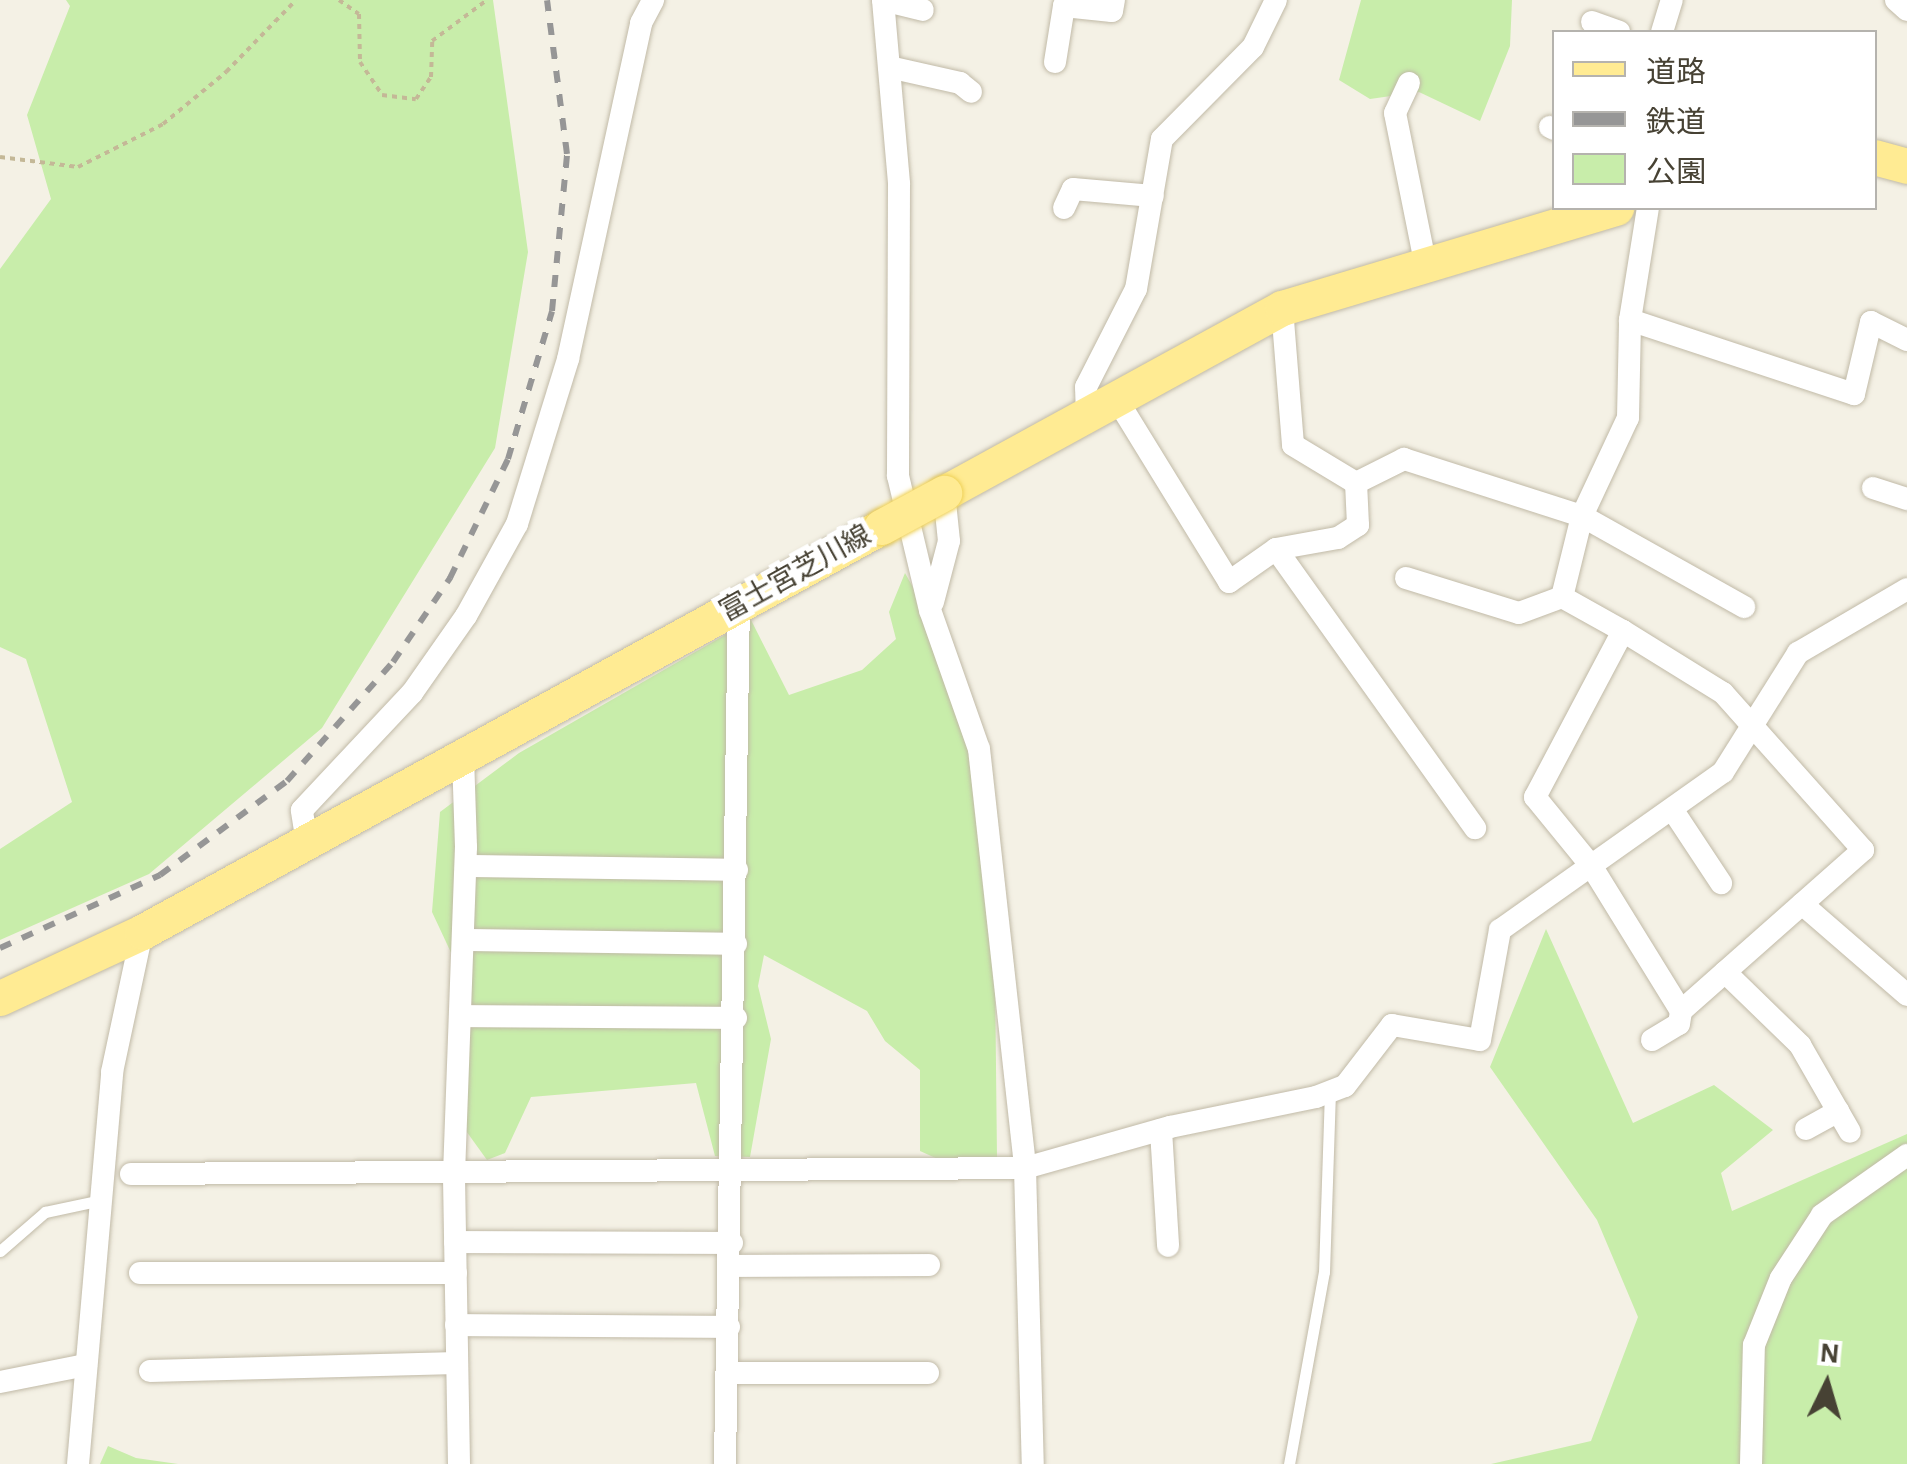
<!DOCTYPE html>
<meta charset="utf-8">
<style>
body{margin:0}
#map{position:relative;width:1907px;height:1464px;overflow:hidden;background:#f4f1e5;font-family:"Alegreya Sans","Noto Sans JP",sans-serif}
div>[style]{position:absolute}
.green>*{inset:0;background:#c8edaa}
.path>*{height:4px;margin-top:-2px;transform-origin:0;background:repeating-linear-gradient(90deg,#c4b897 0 5px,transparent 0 10px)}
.roads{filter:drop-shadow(0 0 2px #c1baa7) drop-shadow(0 0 2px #c1baa7)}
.lane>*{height:11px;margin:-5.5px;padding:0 5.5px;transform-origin:5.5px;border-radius:5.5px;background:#fff}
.street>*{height:22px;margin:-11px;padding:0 11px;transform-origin:11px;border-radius:11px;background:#fff}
.primary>*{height:35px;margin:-17.5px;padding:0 17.5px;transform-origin:17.5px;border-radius:17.5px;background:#ffeb93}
.rail>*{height:6px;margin-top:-3px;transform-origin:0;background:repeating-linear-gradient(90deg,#969696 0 12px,transparent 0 24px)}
.bridges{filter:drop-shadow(0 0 2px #efd158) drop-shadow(0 0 2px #efd158)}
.primary-bridge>*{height:35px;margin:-17.5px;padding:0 17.5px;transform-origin:17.5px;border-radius:17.5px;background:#ffeb93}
span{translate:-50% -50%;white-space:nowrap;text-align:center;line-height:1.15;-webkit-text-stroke:10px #fff;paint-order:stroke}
.street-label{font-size:28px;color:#474234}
.legend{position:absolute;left:1552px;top:30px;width:325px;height:180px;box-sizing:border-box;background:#fff;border:2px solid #b5b3ae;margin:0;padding:12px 18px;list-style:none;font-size:30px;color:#474234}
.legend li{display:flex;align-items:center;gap:20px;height:50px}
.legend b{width:50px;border:2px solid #b5b3ae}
.north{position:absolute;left:1777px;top:1334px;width:100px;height:100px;-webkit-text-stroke:8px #fff;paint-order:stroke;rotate:5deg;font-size:28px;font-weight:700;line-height:40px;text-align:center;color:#474234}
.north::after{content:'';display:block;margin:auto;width:35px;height:45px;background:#474234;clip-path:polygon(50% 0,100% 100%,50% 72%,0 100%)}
</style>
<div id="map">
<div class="green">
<i style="clip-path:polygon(66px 0,493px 0,528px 252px,495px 448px,322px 728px,149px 874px,0 940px,0 849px,72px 802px,26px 659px,0 647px,0 269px,51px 199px,27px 115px,70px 6px)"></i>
<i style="clip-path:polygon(1361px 0,1512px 0,1510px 46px,1480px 121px,1419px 92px,1370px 99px,1339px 80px)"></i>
<i style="clip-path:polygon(905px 573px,956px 664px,993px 794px,997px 1157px,960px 1169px,920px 1151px,920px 1070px,885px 1041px,867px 1011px,764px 955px,758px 986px,771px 1039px,750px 1157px,715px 1156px,696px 1083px,531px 1097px,505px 1153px,487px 1160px,456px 1117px,468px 989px,432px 912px,440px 812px,519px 753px,751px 620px,789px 695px,862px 670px,896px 639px,889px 612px)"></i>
<i style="clip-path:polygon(1546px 929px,1633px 1123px,1714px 1085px,1773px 1130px,1721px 1173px,1732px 1211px,1907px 1134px,1907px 1464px,1491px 1464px,1591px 1441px,1638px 1317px,1597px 1220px,1490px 1067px)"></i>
<i style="clip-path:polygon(108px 1446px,136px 1458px,178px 1464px,100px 1464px)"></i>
</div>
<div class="path">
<i style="left:339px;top:0;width:24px;rotate:35deg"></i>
<i style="left:359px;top:14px;width:48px;rotate:88.8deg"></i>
<i style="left:360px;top:62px;width:40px;rotate:56deg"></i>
<i style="left:382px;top:95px;width:34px;rotate:7deg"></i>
<i style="left:416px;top:99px;width:27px;rotate:-56deg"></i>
<i style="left:431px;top:77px;width:36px;rotate:-88deg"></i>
<i style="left:432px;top:41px;width:69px;rotate:-36.7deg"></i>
<i style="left:0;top:157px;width:79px;rotate:7.3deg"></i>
<i style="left:78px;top:167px;width:95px;rotate:-26.8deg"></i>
<i style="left:163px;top:124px;width:82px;rotate:-39.5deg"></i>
<i style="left:226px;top:72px;width:100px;rotate:-45.8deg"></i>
</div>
<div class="roads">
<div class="lane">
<i style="left:0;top:1251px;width:60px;rotate:-40.9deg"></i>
<i style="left:45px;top:1212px;width:57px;rotate:-12.1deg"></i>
<i style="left:1289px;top:1464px;width:195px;rotate:-79.7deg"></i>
<i style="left:1324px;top:1272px;width:180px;rotate:-88.1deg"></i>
</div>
<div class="street">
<i style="left:883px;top:0;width:185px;rotate:85deg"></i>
<i style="left:899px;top:184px;width:292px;rotate:90.2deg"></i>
<i style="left:898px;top:476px;width:138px;rotate:76.6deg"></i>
<i style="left:930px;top:610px;width:147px;rotate:70.6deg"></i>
<i style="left:979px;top:749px;width:422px;rotate:83.7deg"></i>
<i style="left:1025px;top:1168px;width:296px;rotate:88.5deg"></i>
<i style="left:883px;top:0;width:41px;rotate:14deg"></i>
<i style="left:1896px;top:0;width:15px;rotate:42deg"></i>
<i style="left:1592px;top:22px;width:29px;rotate:20deg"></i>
<i style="left:1662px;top:32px;width:34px;rotate:-73deg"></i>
<i style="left:1055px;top:62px;width:57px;rotate:-80.9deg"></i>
<i style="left:1064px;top:6px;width:48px;rotate:5.9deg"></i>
<i style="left:1112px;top:11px;width:11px;rotate:-80deg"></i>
<i style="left:889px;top:67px;width:73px;rotate:12.7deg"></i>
<i style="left:960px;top:83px;width:14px;rotate:39deg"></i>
<i style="left:1409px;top:83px;width:33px;rotate:115deg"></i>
<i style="left:1395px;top:113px;width:152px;rotate:78.6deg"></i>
<i style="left:1550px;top:127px;width:4px;rotate:27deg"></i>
<i style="left:1064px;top:208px;width:21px;rotate:-65deg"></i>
<i style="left:1073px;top:189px;width:80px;rotate:5deg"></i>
<i style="left:1282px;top:308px;width:137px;rotate:85.4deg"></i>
<i style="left:1293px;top:445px;width:74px;rotate:31.1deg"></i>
<i style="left:1356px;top:483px;width:54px;rotate:-26.6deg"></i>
<i style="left:1404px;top:459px;width:187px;rotate:17.8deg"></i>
<i style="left:1582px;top:516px;width:186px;rotate:29.3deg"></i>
<i style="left:1630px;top:320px;width:236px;rotate:18.3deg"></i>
<i style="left:1854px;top:394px;width:74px;rotate:-76.7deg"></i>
<i style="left:1871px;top:322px;width:40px;rotate:26.6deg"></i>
<i style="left:1116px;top:398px;width:216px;rotate:58.4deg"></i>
<i style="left:1229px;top:582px;width:57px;rotate:-35.1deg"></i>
<i style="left:1276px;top:549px;width:343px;rotate:54.5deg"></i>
<i style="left:1087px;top:415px;width:28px;rotate:-92deg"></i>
<i style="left:1086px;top:387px;width:110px;rotate:-63deg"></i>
<i style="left:1136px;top:289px;width:152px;rotate:-80.2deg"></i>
<i style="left:1162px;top:139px;width:129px;rotate:-45.3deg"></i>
<i style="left:1253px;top:47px;width:52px;rotate:-63.9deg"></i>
<i style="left:1873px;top:488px;width:36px;rotate:18deg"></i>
<i style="left:1276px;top:549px;width:63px;rotate:-10.1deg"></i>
<i style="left:1338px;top:538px;width:24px;rotate:-33deg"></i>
<i style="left:1358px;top:525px;width:42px;rotate:-92.7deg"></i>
<i style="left:1406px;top:578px;width:118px;rotate:17.2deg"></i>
<i style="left:1519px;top:613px;width:46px;rotate:-20.4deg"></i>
<i style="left:933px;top:602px;width:63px;rotate:-75.3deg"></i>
<i style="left:949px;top:541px;width:48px;rotate:-95.9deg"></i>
<i style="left:1623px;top:631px;width:188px;rotate:117.9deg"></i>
<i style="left:1535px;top:797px;width:90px;rotate:50.8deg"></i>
<i style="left:1592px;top:867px;width:169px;rotate:58.3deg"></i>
<i style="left:1681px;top:1011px;width:243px;rotate:-41.5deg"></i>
<i style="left:1863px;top:850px;width:210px;rotate:-131.7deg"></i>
<i style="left:1723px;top:693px;width:118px;rotate:-148.2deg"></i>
<i style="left:1623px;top:631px;width:70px;rotate:-150.9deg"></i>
<i style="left:1562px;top:597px;width:83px;rotate:-76.1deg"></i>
<i style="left:1582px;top:516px;width:108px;rotate:-64.9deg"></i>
<i style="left:1628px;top:418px;width:98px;rotate:-88.8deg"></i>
<i style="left:1630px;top:320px;width:113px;rotate:-80.9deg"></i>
<i style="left:1672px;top:809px;width:89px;rotate:56.5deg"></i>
<i style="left:307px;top:843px;width:33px;rotate:-99deg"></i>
<i style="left:302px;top:810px;width:161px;rotate:-46.8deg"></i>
<i style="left:412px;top:693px;width:94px;rotate:-55deg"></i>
<i style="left:466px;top:616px;width:105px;rotate:-61deg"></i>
<i style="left:517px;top:524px;width:173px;rotate:-72.8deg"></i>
<i style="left:568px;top:359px;width:344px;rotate:-77.7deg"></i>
<i style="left:641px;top:23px;width:26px;rotate:-62deg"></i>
<i style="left:466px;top:866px;width:271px;rotate:0.8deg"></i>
<i style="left:1802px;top:904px;width:139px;rotate:40.9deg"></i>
<i style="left:463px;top:940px;width:273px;rotate:0.8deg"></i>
<i style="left:1725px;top:972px;width:105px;rotate:44.2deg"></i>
<i style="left:1800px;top:1045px;width:100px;rotate:60.1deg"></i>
<i style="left:460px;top:1016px;width:276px;rotate:0.4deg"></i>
<i style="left:1652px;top:1040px;width:31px;rotate:-31deg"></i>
<i style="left:1679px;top:1024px;width:13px;rotate:-81deg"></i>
<i style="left:1806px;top:1129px;width:37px;rotate:-29deg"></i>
<i style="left:1161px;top:1130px;width:116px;rotate:86.5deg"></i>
<i style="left:131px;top:1174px;width:894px;rotate:-0.38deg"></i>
<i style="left:1025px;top:1168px;width:151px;rotate:-15.8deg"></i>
<i style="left:1170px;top:1127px;width:149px;rotate:-11.6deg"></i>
<i style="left:1316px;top:1097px;width:31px;rotate:-21deg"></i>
<i style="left:1345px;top:1086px;width:77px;rotate:-52.4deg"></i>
<i style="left:1392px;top:1025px;width:89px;rotate:9.7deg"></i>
<i style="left:1480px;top:1040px;width:112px;rotate:-79.7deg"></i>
<i style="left:1500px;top:930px;width:273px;rotate:-35.3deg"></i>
<i style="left:1723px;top:772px;width:141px;rotate:-57.8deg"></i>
<i style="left:1798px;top:653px;width:126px;rotate:-30.4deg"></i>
<i style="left:455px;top:1242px;width:277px;rotate:0.2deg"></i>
<i style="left:731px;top:1266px;width:198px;rotate:-0.3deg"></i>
<i style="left:140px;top:1273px;width:316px"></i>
<i style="left:456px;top:1325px;width:273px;rotate:0.4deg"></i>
<i style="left:150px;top:1371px;width:307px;rotate:-1.5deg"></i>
<i style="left:728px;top:1373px;width:200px"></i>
<i style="left:0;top:1382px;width:88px;rotate:-11.2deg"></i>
<i style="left:78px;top:1464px;width:393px;rotate:-85deg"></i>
<i style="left:112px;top:1072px;width:143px;rotate:-77.9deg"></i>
<i style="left:459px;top:1464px;width:290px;rotate:-91deg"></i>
<i style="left:454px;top:1174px;width:327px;rotate:-87.9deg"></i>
<i style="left:466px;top:847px;width:90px;rotate:-91.9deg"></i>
<i style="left:725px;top:1464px;width:859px;rotate:-89.07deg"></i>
<i style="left:1751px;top:1464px;width:119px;rotate:-88.6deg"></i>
<i style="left:1754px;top:1345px;width:72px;rotate:-68.1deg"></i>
<i style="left:1781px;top:1278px;width:75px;rotate:-56.9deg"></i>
<i style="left:1822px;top:1215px;width:104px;rotate:-35.2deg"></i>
</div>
<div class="primary">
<i style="left:1874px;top:157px;width:34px;rotate:15deg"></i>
<i style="left:944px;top:493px;width:385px;rotate:-28.7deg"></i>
<i style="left:1282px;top:308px;width:349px;rotate:-16.7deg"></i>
<i style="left:0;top:998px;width:157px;rotate:-24.9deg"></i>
<i style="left:142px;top:932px;width:843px;rotate:-28.72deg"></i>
</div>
</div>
<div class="rail">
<i style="left:0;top:948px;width:176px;rotate:-24.5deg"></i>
<i style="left:160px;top:875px;width:158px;rotate:-36.5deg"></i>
<i style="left:287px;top:781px;width:159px;rotate:-48.3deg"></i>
<i style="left:393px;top:662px;width:102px;rotate:-55.8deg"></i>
<i style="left:450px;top:578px;width:132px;rotate:-64deg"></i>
<i style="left:508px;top:459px;width:154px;rotate:-73.4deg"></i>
<i style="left:552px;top:311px;width:158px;rotate:-84.5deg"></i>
<i style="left:567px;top:154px;width:155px;rotate:-97.4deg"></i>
</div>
<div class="bridges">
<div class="primary-bridge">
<i style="left:881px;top:527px;width:72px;rotate:-28.4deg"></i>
</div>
</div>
<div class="street-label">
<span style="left:796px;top:574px;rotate:-29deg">富士宮芝川線</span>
</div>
<ul class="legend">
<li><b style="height:12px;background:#ffeb93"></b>道路</li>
<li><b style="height:12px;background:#969696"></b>鉄道</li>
<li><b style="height:28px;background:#c8edaa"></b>公園</li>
</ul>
<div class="north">N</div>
</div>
